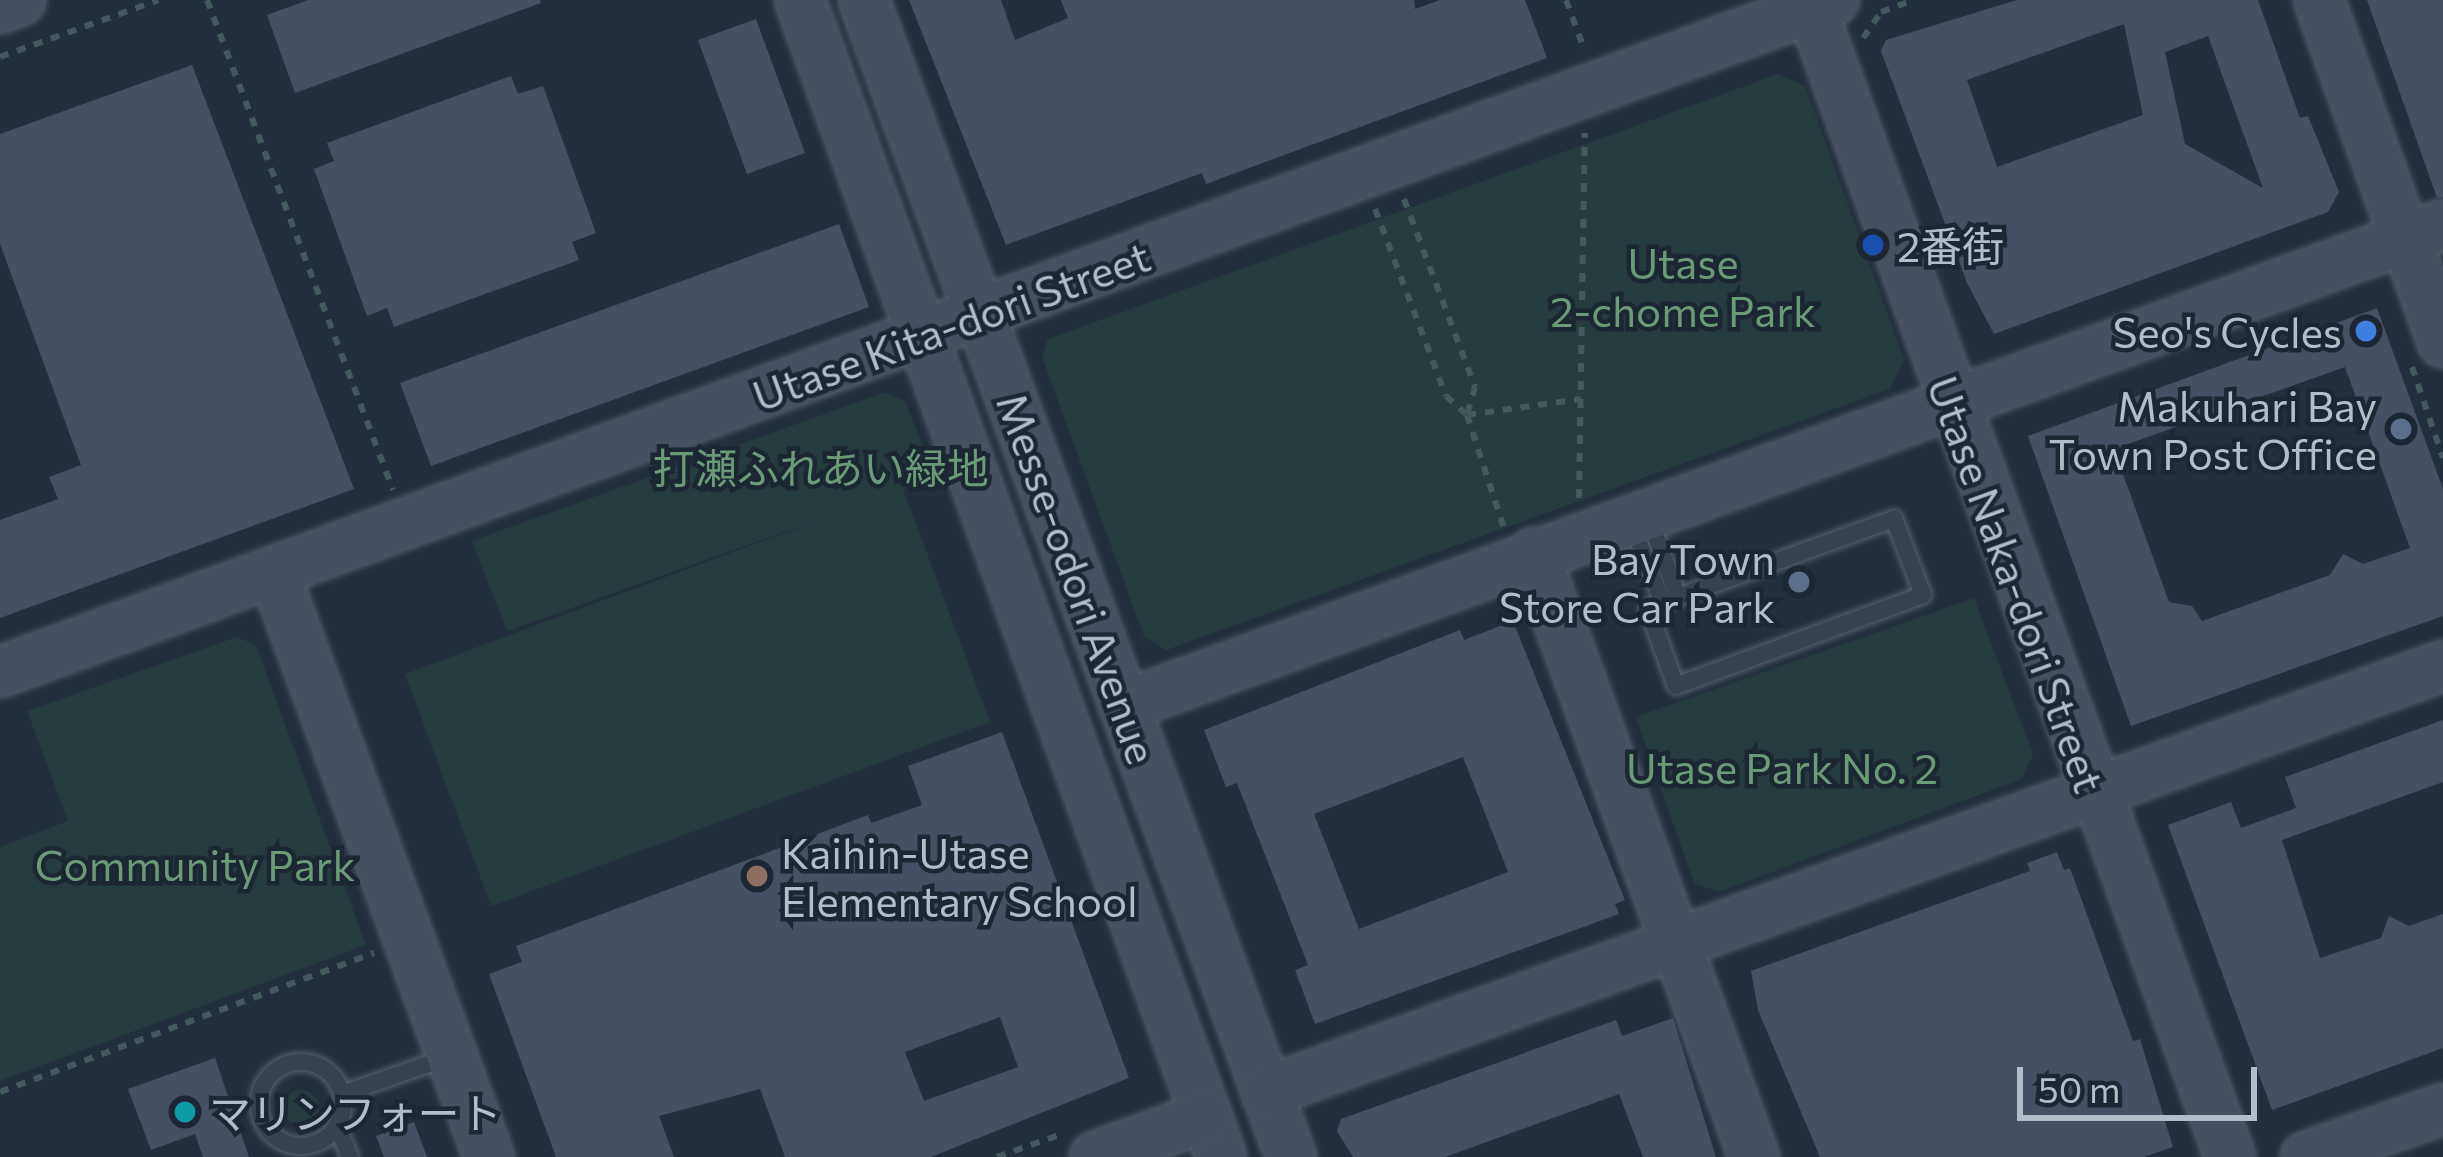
<!DOCTYPE html>
<meta charset="utf-8">
<style>
body{margin:0}
#map{position:relative;width:2443px;height:1157px;overflow:hidden;background:#242f3e;font-family:Commissioner,"Noto Sans JP",sans-serif}
div>[style]{position:absolute}
.green>*{inset:0;background:#263c3f}
.round{border-radius:50%}
.building>*{inset:0;background:#455162}
.path>*{height:6px;margin-top:-3px;transform-origin:0;background:repeating-linear-gradient(90deg,#44595c 0 9px,transparent 0 18px)}
.roads{filter:drop-shadow(0 0 3px #565f6c) drop-shadow(0 0 3px #565f6c)}
.lane>*{height:16px;margin:-8px;padding:0 8px;transform-origin:8px;border-radius:8px;background:#38414e}
.lane>.ring{margin:-8px;padding:0;box-sizing:content-box;background:none;border:16px solid #38414e;border-radius:50%}
.secondary>*{height:48px;margin:-24px;padding:0 24px;transform-origin:24px;border-radius:24px;background:#465061}
.dots>*{width:33px;height:33px;translate:-50% -50%;box-sizing:border-box;border:6px solid #1d2633;border-radius:50%}
span{translate:-50% -50%;white-space:nowrap;text-align:center;line-height:1.15;-webkit-text-stroke:9px #1d2633;paint-order:stroke}
.poi-label{font-size:42px;color:#b4bcc9}
.left{translate:0 -50%;text-align:left}
.right{translate:-100% -50%;text-align:right}
.park-label{font-size:42px;color:#6b9a76}
.street-label{font-size:42px;color:#b4bcc9}
.scale{position:absolute;left:2017px;top:1067px;width:240px;height:54px;box-sizing:border-box;border:6px solid #b4bcc9;border-top:0;padding-left:15px;font-size:36px;line-height:42px;white-space:nowrap;color:#b4bcc9;-webkit-text-stroke:9px #1d2633;paint-order:stroke}
</style>
<div id="map">
<div class="green">
<i style="clip-path:polygon(1778px 74px,1805px 86px,1904px 359px,1890px 389px,1166px 650px,1144px 636px,1042px 357px,1048px 339px)"></i>
<i style="clip-path:polygon(885px 392px,905px 401px,935px 477px,903px 489px,990px 722px,491px 906px,405px 674px,854px 507px,507px 631px,472px 541px)"></i>
<i style="clip-path:polygon(1974px 598px,2033px 754px,2022px 779px,1719px 892px,1694px 883px,1636px 717px)"></i>
<i style="clip-path:polygon(237px 637px,256px 645px,366px 945px,0 1081px,0 847px,68px 821px,27px 711px)"></i>
<i class="round" style="left:283px;top:1090px;width:36px;height:36px"></i>
</div>
<div class="building">
<i style="clip-path:polygon(308px 0,540px 0,541px 3px,295px 93px,267px 15px)"></i>
<i style="clip-path:polygon(909px 0,1001px 0,1015px 40px,1068px 18px,1061px 0,1414px 0,1415px 9px,1440px 0,1525px 0,1547px 58px,1206px 184px,1202px 173px,1006px 245px)"></i>
<i style="clip-path:polygon(evenodd,2017px 0,2258px 0,2300px 118px,2308px 116px,2339px 192px,2328px 212px,1994px 334px,1967px 283px,1881px 51px,1886px 40px,2017px 0,2124px 24px,2143px 115px,1997px 167px,1967px 80px,2124px 24px,2017px 0,2208px 36px,2263px 188px,2185px 144px,2165px 52px,2208px 36px)"></i>
<i style="clip-path:polygon(2367px 0,2443px 0,2443px 197px,2437px 198px)"></i>
<i style="clip-path:polygon(756px 19px,805px 153px,747px 174px,698px 40px)"></i>
<i style="clip-path:polygon(192px 65px,354px 489px,0 618px,0 520px,58px 499px,49px 477px,81px 465px,0 244px,0 134px)"></i>
<i style="clip-path:polygon(511px 76px,518px 94px,543px 86px,596px 233px,572px 242px,579px 260px,394px 327px,387px 308px,367px 316px,314px 169px,334px 161px,327px 143px)"></i>
<i style="clip-path:polygon(839px 224px,869px 307px,431px 466px,400px 383px)"></i>
<i style="clip-path:polygon(evenodd,2377px 308px,2443px 489px,2443px 616px,2131px 726px,2028px 436px,2377px 308px,2345px 367px,2410px 548px,2363px 564px,2343px 554px,2330px 575px,2202px 621px,2192px 606px,2169px 602px,2114px 449px,2345px 367px)"></i>
<i style="clip-path:polygon(evenodd,1513px 621px,1625px 900px,1615px 904px,1619px 914px,1315px 1024px,1295px 970px,1308px 965px,1237px 783px,1226px 787px,1204px 730px,1460px 630px,1464px 640px,1513px 621px,1463px 757px,1508px 872px,1359px 929px,1314px 814px,1463px 757px)"></i>
<i style="clip-path:polygon(2443px 720px,2443px 782px,2282px 840px,2320px 958px,2381px 938px,2389px 916px,2409px 926px,2443px 914px,2443px 1048px,2272px 1110px,2168px 825px,2231px 802px,2241px 828px,2296px 808px,2285px 777px)"></i>
<i style="clip-path:polygon(evenodd,1002px 732px,1129px 1078px,931px 1157px,785px 1157px,760px 1089px,659px 1116px,674px 1157px,556px 1157px,489px 974px,522px 962px,516px 946px,868px 815px,871px 823px,922px 805px,908px 766px,1002px 732px,1000px 1017px,1018px 1067px,924px 1101px,905px 1052px,1000px 1017px)"></i>
<i style="clip-path:polygon(2057px 852px,2064px 870px,2070px 868px,2133px 1041px,2140px 1039px,2173px 1147px,2144px 1157px,1820px 1157px,1758px 1010px,1751px 971px,2030px 871px,2027px 863px)"></i>
<i style="clip-path:polygon(1673px 1018px,1716px 1157px,1643px 1157px,1619px 1094px,1445px 1157px,1353px 1157px,1337px 1131px,1341px 1119px,1616px 1020px,1622px 1036px)"></i>
<i style="clip-path:polygon(215px 1058px,249px 1157px,203px 1157px,195px 1134px,151px 1150px,128px 1089px)"></i>
<i style="clip-path:polygon(414px 1122px,427px 1157px,384px 1157px,376px 1136px)"></i>
</div>
<div class="path">
<i style="left:207px;top:0;width:524px;rotate:69.21deg"></i>
<i style="left:1566px;top:0;width:54px;rotate:69.6deg"></i>
<i style="left:1863px;top:38px;width:32px;rotate:-55deg"></i>
<i style="left:1881px;top:12px;width:35px;rotate:-20deg"></i>
<i style="left:0;top:57px;width:168px;rotate:-19.8deg"></i>
<i style="left:1404px;top:199px;width:201px;rotate:69.3deg"></i>
<i style="left:1475px;top:387px;width:29px;rotate:106deg"></i>
<i style="left:1467px;top:415px;width:115px;rotate:-8deg"></i>
<i style="left:1375px;top:209px;width:200px;rotate:69.2deg"></i>
<i style="left:1446px;top:396px;width:28px;rotate:42deg"></i>
<i style="left:1467px;top:415px;width:119px;rotate:71.9deg"></i>
<i style="left:2412px;top:367px;width:96px;rotate:71.2deg"></i>
<i style="left:1579px;top:498px;width:365px;rotate:-89.1deg"></i>
<i style="left:0;top:1092px;width:399px;rotate:-20.4deg"></i>
<i style="left:997px;top:1157px;width:69px;rotate:-19.5deg"></i>
</div>
<div class="roads">
<div class="lane">
<i style="left:1649px;top:519px;width:83px;rotate:69.6deg"></i>
<i style="left:1678px;top:597px;width:230px;rotate:-19.9deg"></i>
<i style="left:1894px;top:519px;width:81px;rotate:69.1deg"></i>
<i style="left:1923px;top:595px;width:263px;rotate:159.8deg"></i>
<i style="left:1676px;top:686px;width:82px;rotate:-110deg"></i>
<i style="left:1648px;top:609px;width:32px;rotate:-22deg"></i>
<i style="left:1632px;top:525px;width:84px;rotate:68.3deg"></i>
<i class="ring" style="left:259px;top:1062px;width:68px;height:68px"></i>
<i style="left:342px;top:1094px;width:113px;rotate:-19.1deg"></i>
<i style="left:337px;top:1125px;width:35px;rotate:68deg"></i>
</div>
<div class="secondary">
<i style="left:800px;top:0;width:1231px;rotate:70deg"></i>
<i style="left:864px;top:0;width:1233px;rotate:69.74deg"></i>
<i style="left:2319px;top:0;width:364px;rotate:70.1deg"></i>
<i style="left:0;top:8px;width:22px;rotate:-21deg"></i>
<i style="left:1811px;top:8px;width:1223px;rotate:69.96deg"></i>
<i style="left:1534px;top:553px;width:643px;rotate:69.99deg"></i>
<i style="left:274px;top:573px;width:622px;rotate:69.79deg"></i>
<i style="left:0;top:672px;width:1953px;rotate:-20.12deg"></i>
<i style="left:1126px;top:705px;width:1402px;rotate:-20.03deg"></i>
<i style="left:1266px;top:1092px;width:1252px;rotate:-19.9deg"></i>
<i style="left:1095px;top:1157px;width:119px;rotate:-20.1deg"></i>
<i style="left:2306px;top:1157px;width:145px;rotate:-19.3deg"></i>
</div>
</div>
<div class="dots">
<i style="left:1873px;top:245px;background:#1a4fb4"></i>
<i style="left:2366px;top:331px;background:#3f7fe0"></i>
<i style="left:2401px;top:429px;background:#5c6f8a"></i>
<i style="left:1799px;top:582px;background:#5c6f8a"></i>
<i style="left:757px;top:876px;background:#8d6e63"></i>
<i style="left:185px;top:1112px;background:#0f9aa8"></i>
</div>
<div class="poi-label">
<span class="left" style="left:1897px;top:245px">2番街</span>
<span class="right" style="left:2342px;top:331px">Seo's Cycles</span>
<span class="right" style="left:2377px;top:429px">Makuhari Bay<br>Town Post Office</span>
<span class="right" style="left:1775px;top:582px">Bay Town<br>Store Car Park</span>
<span class="left" style="left:781px;top:876px">Kaihin-Utase<br>Elementary School</span>
<span class="left" style="left:209px;top:1112px">マリンフォート</span>
</div>
<div class="park-label">
<span style="left:1683px;top:286px">Utase<br>2-chome Park</span>
<span style="left:821px;top:467px">打瀬ふれあい緑地</span>
<span style="left:1782px;top:767px">Utase Park No. 2</span>
<span style="left:195px;top:864px">Community Park</span>
</div>
<div class="street-label">
<span style="left:951px;top:325px;rotate:-20deg">Utase Kita-dori Street</span>
<span style="left:1078px;top:578px;rotate:70deg">Messe-odori Avenue</span>
<span style="left:2017px;top:584px;rotate:70deg">Utase Naka-dori Street</span>
</div>
<div class="scale">50 m</div>
</div>
